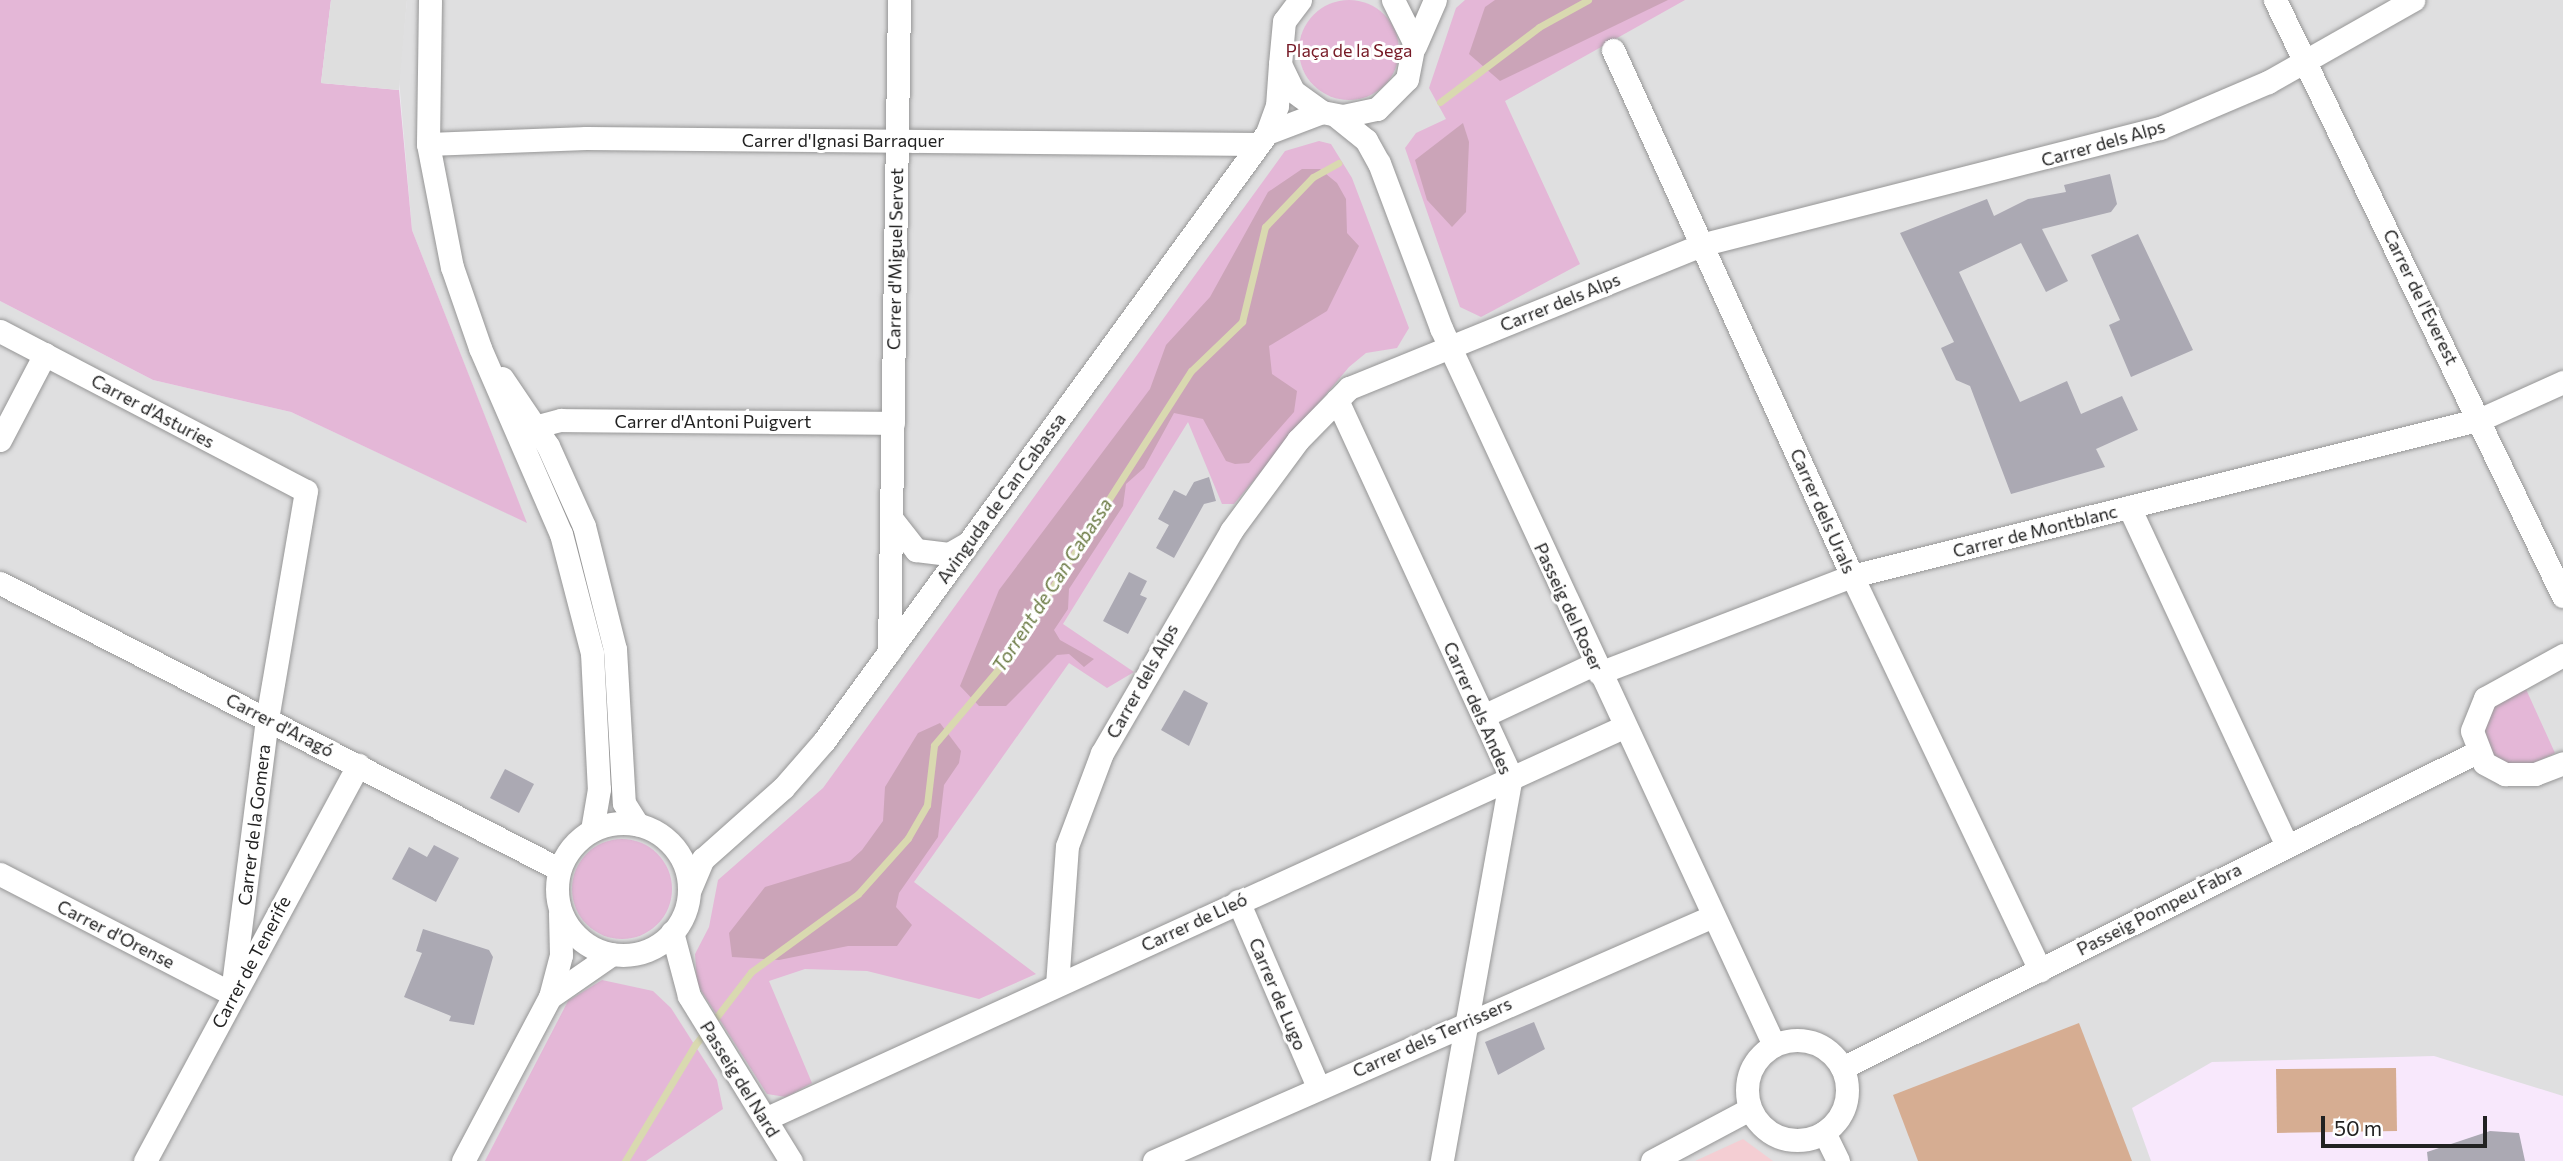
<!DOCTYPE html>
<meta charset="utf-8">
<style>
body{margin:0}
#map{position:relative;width:2563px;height:1161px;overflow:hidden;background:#edeaf1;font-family:Commissioner,sans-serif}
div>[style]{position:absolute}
.residential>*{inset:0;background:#dfdfe0}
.education>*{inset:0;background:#f8e8fc}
.grass>*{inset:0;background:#e4b7d7}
.round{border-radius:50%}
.forest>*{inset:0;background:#cba4b8}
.park>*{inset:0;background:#f4ced3}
.pitch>*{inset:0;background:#d6ad92}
.parking>*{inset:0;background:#dedede}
.stream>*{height:7px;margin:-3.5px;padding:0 3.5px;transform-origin:3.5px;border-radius:3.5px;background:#d9d9b0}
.building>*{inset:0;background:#aba9b3}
.roads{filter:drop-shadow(0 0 2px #969696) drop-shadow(0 0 2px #969696)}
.minor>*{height:23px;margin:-11.5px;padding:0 11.5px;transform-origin:11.5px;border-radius:11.5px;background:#fff}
.minor>.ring{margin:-11.5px;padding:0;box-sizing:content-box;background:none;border:23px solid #fff;border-radius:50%}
span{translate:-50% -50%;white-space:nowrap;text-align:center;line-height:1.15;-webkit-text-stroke:6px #fff;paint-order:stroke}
.park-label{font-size:18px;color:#761a26}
.street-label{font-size:18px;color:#222}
.water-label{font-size:19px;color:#6b7a43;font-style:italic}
.scale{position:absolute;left:2321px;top:1116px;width:166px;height:32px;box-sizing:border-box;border:4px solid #222;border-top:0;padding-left:9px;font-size:21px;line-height:24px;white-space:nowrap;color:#222;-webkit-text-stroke:5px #fff;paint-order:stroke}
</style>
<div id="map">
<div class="residential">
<i style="clip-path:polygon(407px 0,2563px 0,2563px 1161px,0 1161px,0 301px,153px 380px,291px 412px,526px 522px,412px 230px,399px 80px)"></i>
</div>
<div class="education">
<i style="clip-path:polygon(2434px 1056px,2563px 1096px,2563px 1161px,2151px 1161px,2132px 1108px,2212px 1062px)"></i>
</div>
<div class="grass">
<i style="clip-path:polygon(0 0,331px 0,321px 83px,399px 90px,412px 230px,527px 523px,291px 412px,153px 380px,0 301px)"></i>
<i style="clip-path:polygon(1465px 0,1685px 0,1505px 101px,1580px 264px,1481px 317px,1460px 307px,1405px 148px,1416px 133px,1446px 119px,1429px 88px,1456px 8px)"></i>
<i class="round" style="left:1299px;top:0;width:100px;height:100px"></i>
<i style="clip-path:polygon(1319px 141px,1331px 144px,1352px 178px,1409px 328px,1397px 348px,1366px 353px,1349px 367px,1234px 504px,1222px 504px,1188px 422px,1063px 624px,1134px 672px,1107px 688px,1069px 663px,914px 882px,1036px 974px,979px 999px,867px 971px,805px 969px,769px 981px,812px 1083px,786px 1097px,767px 1094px,697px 984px,695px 954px,709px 927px,718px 880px,823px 788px,1285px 151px)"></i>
<i style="clip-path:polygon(2525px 687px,2555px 753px,2534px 763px,2505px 764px,2491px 754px,2484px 726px,2492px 706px)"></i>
<i class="round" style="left:572px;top:839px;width:100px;height:100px"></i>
<i style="clip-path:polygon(602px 980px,653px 991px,671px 1008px,717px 1080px,723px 1109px,646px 1161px,485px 1161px,568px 1001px)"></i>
</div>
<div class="forest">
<i style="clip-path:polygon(1495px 0,1668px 0,1500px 81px,1469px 54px,1485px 7px)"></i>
<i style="clip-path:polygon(1463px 123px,1469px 142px,1466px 212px,1452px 227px,1427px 200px,1415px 160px)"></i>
<i style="clip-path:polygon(1302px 169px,1320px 169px,1337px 183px,1346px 199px,1347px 233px,1359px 246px,1327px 311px,1269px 346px,1272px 374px,1297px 391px,1294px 412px,1249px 463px,1235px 464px,1226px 461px,1203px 419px,1174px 413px,1144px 468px,1126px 484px,1123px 506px,1069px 589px,1068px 609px,1054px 630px,1060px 640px,1094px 659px,1084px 667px,1069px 654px,1057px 655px,1006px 706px,979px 706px,960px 686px,999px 590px,1150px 389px,1166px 345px,1210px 297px,1268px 192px)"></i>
<i style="clip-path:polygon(940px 723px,961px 751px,959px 763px,944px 785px,938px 837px,899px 893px,896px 907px,912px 925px,897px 946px,848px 946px,779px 960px,732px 957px,729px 933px,765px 887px,850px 861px,862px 850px,883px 821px,885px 787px,918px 733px)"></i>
</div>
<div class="park">
<i style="clip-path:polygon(1743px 1139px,1773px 1161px,1695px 1161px)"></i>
</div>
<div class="pitch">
<i style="clip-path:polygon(2079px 1023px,2132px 1161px,1918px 1161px,1893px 1095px)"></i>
<i style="clip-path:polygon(2396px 1068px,2397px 1131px,2277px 1133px,2276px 1069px)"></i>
</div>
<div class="parking">
<i style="clip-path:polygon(331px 0,407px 0,399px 90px,321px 83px)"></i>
</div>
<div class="stream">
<i style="left:1440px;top:102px;width:124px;rotate:-37.1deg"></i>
<i style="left:1539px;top:27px;width:56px;rotate:-28.9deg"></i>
<i style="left:625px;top:1161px;width:135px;rotate:-58.9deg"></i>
<i style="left:695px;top:1045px;width:92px;rotate:-52.5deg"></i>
<i style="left:751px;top:972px;width:132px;rotate:-36.1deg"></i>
<i style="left:858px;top:894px;width:75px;rotate:-48.2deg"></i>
<i style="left:908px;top:838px;width:38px;rotate:-60deg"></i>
<i style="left:927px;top:805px;width:60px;rotate:-83.3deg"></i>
<i style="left:934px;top:745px;width:111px;rotate:-49.7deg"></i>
<i style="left:1006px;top:660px;width:343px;rotate:-57.4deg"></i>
<i style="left:1191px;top:371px;width:71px;rotate:-43.9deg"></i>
<i style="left:1242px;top:322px;width:98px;rotate:-76.4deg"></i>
<i style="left:1265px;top:227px;width:69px;rotate:-46.2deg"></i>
<i style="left:1313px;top:177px;width:29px;rotate:-29deg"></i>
</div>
<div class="building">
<i style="clip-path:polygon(2110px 174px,2117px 204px,2111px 212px,2042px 229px,2068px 281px,2046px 292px,2021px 243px,1959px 272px,2020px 402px,2067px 381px,2081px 414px,2122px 396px,2138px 430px,2096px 449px,2105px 467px,2011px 494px,1970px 386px,1956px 380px,1941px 348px,1954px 342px,1900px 233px,1987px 199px,1994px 216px,2028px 199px,2066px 192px,2064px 185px)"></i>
<i style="clip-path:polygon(2138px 234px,2193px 350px,2131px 377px,2109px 325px,2120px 320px,2091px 255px)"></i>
<i style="clip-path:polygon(1209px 477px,1216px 501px,1204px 504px,1174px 558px,1156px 548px,1169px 525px,1158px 519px,1174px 490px,1186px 496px,1194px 482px)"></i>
<i style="clip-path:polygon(1129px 572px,1147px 581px,1140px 595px,1147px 598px,1128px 634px,1103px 621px)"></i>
<i style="clip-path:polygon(1184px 690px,1208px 703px,1189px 746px,1161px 730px)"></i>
<i style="clip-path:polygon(505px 769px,534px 784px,519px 813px,490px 798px)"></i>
<i style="clip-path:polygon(434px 845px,459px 858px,436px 902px,392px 879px,409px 847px,427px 857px)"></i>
<i style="clip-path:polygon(423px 929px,489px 950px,493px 957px,474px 1025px,449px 1021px,451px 1016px,404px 997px,422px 953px,416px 951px)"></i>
<i style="clip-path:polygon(1534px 1022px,1545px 1049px,1498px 1075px,1485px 1042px)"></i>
<i style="clip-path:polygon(2490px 1131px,2519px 1133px,2525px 1161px,2428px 1161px,2427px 1152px)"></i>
</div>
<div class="roads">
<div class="minor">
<i style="left:430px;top:0;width:144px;rotate:90.8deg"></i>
<i style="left:428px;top:144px;width:125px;rotate:79deg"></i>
<i style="left:452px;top:267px;width:86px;rotate:70.9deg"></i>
<i style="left:480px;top:348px;width:203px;rotate:66.5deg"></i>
<i style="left:561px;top:534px;width:123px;rotate:75.4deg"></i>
<i style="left:592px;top:653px;width:136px;rotate:87.1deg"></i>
<i style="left:599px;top:789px;width:42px;rotate:99.7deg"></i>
<i style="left:1300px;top:0;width:26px;rotate:127deg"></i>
<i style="left:1284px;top:21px;width:43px;rotate:95.3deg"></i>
<i style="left:1280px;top:64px;width:30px;rotate:64deg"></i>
<i style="left:1293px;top:91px;width:36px;rotate:36deg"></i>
<i style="left:1322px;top:112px;width:21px;rotate:11deg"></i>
<i style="left:1343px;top:116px;width:35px;rotate:-12deg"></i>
<i style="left:1377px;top:109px;width:42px;rotate:-45deg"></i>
<i style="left:1407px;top:79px;width:38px;rotate:-79deg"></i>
<i style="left:1414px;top:42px;width:47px;rotate:-116.6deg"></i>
<i style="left:2275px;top:0;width:662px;rotate:64.21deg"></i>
<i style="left:1415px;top:46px;width:50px;rotate:-66.5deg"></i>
<i style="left:1613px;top:50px;width:578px;rotate:65.56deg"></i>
<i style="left:1852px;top:576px;width:437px;rotate:64.5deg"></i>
<i style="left:1335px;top:115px;width:40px;rotate:39deg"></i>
<i style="left:1366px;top:140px;width:26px;rotate:61deg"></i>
<i style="left:1379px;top:163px;width:176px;rotate:69.4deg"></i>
<i style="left:1441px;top:328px;width:791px;rotate:65.09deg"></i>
<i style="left:1267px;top:133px;width:59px;rotate:-20.9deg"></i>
<i style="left:428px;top:144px;width:158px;rotate:-2.2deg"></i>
<i style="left:586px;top:138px;width:672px;rotate:0.51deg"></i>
<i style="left:0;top:331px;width:345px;rotate:27.6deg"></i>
<i style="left:306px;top:491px;width:231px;rotate:99.7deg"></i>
<i style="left:267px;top:719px;width:277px;rotate:97.3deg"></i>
<i style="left:502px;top:378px;width:82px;rotate:55.9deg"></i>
<i style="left:548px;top:446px;width:88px;rotate:65.8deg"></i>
<i style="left:584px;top:526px;width:127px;rotate:75.9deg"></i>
<i style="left:615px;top:649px;width:154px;rotate:86.7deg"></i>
<i style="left:624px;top:803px;width:25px;rotate:58deg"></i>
<i style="left:1337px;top:400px;width:414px;rotate:65.2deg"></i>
<i style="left:1511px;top:776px;width:391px;rotate:100.2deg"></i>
<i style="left:534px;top:427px;width:28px;rotate:-15deg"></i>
<i style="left:561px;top:420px;width:332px;rotate:0.5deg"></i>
<i style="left:0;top:440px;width:97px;rotate:-62.4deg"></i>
<i style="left:2129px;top:507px;width:371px;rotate:65deg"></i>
<i style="left:891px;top:518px;width:41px;rotate:52deg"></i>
<i style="left:916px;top:550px;width:33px;rotate:7deg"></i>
<i style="left:949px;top:554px;width:22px;rotate:-30deg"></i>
<i style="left:0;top:583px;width:628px;rotate:27.1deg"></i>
<i style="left:889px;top:652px;width:652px;rotate:-89.12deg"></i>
<i style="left:2563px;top:655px;width:89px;rotate:151.1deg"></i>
<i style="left:2485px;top:698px;width:35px;rotate:112deg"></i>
<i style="left:2472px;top:731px;width:34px;rotate:69deg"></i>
<i style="left:2484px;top:763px;width:24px;rotate:28deg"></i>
<i style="left:2505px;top:774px;width:30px"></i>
<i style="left:2535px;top:774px;width:30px;rotate:-21deg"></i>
<i style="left:1599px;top:673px;width:271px;rotate:-21deg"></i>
<i style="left:1852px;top:576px;width:648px;rotate:-14.01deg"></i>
<i style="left:2481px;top:419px;width:90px;rotate:-24.3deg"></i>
<i style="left:1483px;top:716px;width:123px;rotate:-25.1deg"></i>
<i class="ring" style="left:557px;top:823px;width:109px;height:109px"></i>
<i style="left:0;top:874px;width:261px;rotate:27.3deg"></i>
<i style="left:690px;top:889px;width:33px;rotate:-67deg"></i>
<i style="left:703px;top:859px;width:107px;rotate:-41.6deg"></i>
<i style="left:783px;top:788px;width:62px;rotate:-48.9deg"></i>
<i style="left:824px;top:741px;width:752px;rotate:-53.92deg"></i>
<i style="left:1267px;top:133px;width:29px;rotate:-70deg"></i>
<i style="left:1277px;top:106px;width:42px;rotate:-85.9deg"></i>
<i style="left:1238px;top:901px;width:202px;rotate:66.7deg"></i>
<i style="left:672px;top:932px;width:66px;rotate:75.1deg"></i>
<i style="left:689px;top:996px;width:194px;rotate:58.3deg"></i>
<i style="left:1057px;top:985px;width:139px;rotate:-85.9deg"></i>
<i style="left:1067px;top:846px;width:99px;rotate:-69.4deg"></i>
<i style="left:1102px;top:753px;width:257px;rotate:-59.8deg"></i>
<i style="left:1231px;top:531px;width:113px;rotate:-53.6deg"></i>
<i style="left:1298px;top:440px;width:73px;rotate:-45.6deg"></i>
<i style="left:1349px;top:388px;width:383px;rotate:-22.1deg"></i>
<i style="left:1704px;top:244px;width:471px;rotate:-14.3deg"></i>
<i style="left:2160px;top:128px;width:117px;rotate:-23.1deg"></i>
<i style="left:2268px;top:82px;width:167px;rotate:-29.5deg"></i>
<i style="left:550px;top:997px;width:75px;rotate:-34.7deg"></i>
<i class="ring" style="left:1747px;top:1040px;width:77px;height:77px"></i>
<i style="left:1842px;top:1068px;width:709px;rotate:-26.46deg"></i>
<i style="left:765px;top:1119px;width:943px;rotate:-24.55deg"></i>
<i style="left:1824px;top:1132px;width:32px;rotate:64deg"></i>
<i style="left:145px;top:1161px;width:450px;rotate:-61.7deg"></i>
<i style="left:463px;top:1161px;width:186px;rotate:-62.1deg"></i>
<i style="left:550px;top:997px;width:43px;rotate:-75.3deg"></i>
<i style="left:561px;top:955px;width:42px;rotate:-91.4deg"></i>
<i style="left:1154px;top:1161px;width:608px;rotate:-23.66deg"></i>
<i style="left:1652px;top:1161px;width:111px;rotate:-28deg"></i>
</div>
</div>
<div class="park-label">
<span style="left:1349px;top:50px">Plaça de la Sega</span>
</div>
<div class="street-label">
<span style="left:843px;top:140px">Carrer d'Ignasi Barraquer</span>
<span style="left:2103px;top:143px;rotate:-16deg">Carrer dels Alps</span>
<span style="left:895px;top:259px;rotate:-89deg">Carrer d'Miguel Servet</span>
<span style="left:2421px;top:297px;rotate:64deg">Carrer de l'Everest</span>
<span style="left:1560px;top:302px;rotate:-22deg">Carrer dels Alps</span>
<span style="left:153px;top:411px;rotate:28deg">Carrer d'Asturies</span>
<span style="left:713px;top:421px">Carrer d'Antoni Puigvert</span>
<span style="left:1001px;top:498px;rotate:-54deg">Avinguda de Can Cabassa</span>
<span style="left:1823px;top:511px;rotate:66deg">Carrer dels Urals</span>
<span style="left:2035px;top:531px;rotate:-14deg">Carrer de Montblanc</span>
<span style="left:1569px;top:607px;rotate:65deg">Passeig del Roser</span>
<span style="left:1142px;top:681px;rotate:-61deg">Carrer dels Alps</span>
<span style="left:1478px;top:708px;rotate:66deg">Carrer dels Andes</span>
<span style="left:280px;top:725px;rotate:27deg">Carrer d'Aragó</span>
<span style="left:254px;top:825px;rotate:-83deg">Carrer de la Gomera</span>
<span style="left:2159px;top:909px;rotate:-27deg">Passeig Pompeu Fabra</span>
<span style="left:1194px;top:922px;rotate:-25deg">Carrer de Lleó</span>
<span style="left:116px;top:934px;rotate:27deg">Carrer d'Orense</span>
<span style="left:251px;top:962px;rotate:-62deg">Carrer de Tenerife</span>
<span style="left:1278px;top:994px;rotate:67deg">Carrer de Lugo</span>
<span style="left:1432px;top:1037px;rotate:-24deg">Carrer dels Terrissers</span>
<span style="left:740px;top:1079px;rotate:58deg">Passeig del Nard</span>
</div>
<div class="water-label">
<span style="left:1052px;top:585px;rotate:-57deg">Torrent de Can Cabassa</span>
</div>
<div class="scale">50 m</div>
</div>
